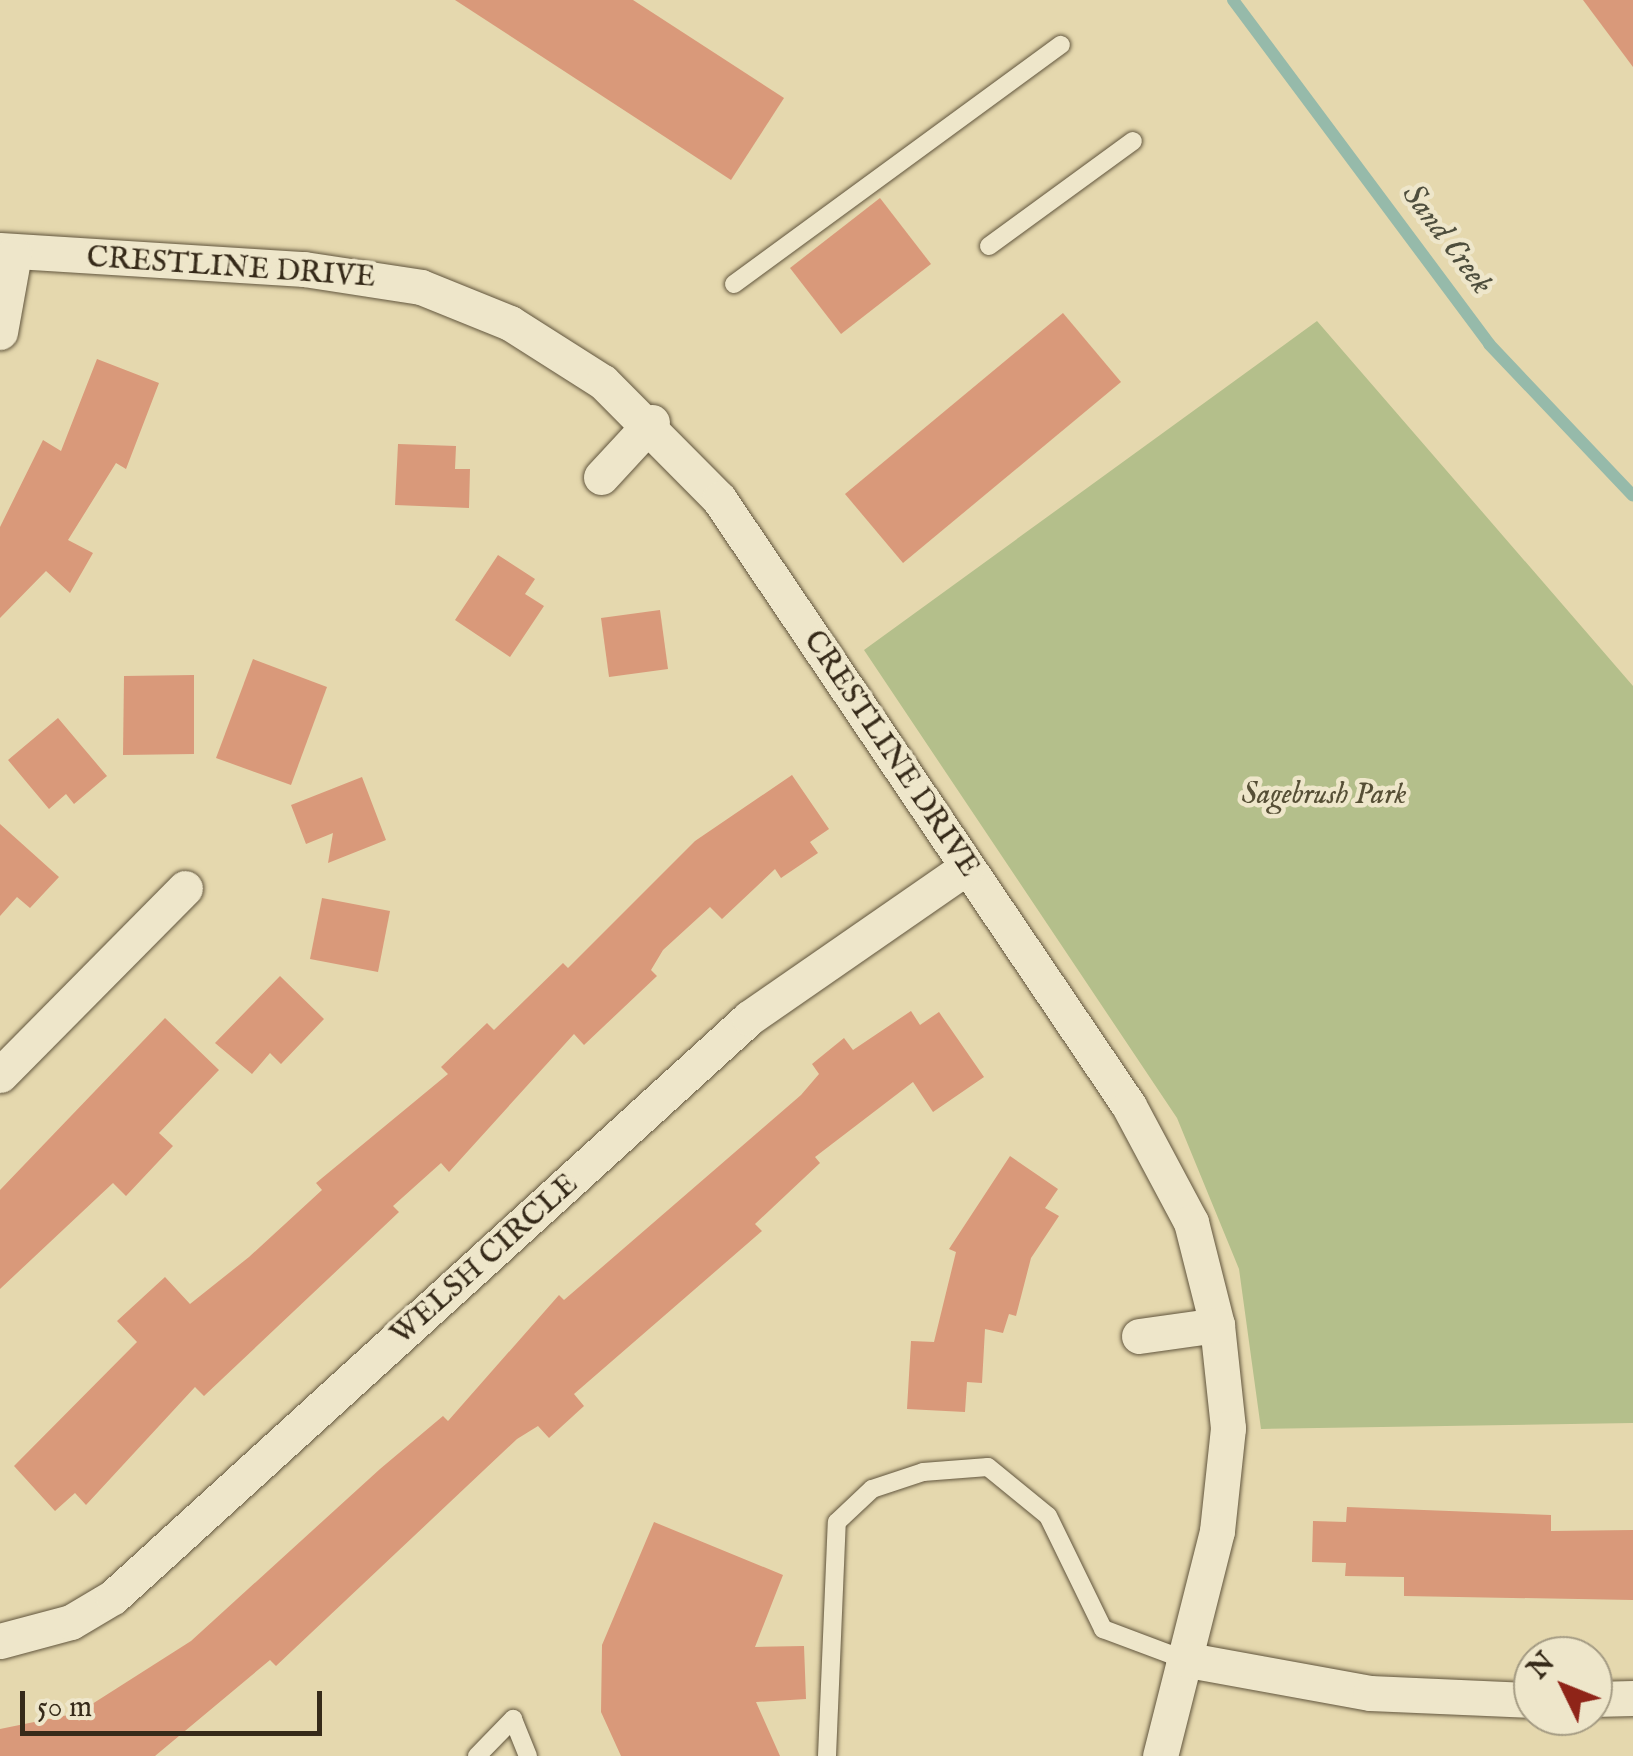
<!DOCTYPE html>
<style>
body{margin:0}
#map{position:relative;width:1633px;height:1756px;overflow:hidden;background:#e5d8ae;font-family:"IM FELL English",serif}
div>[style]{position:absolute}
.green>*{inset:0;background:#b4bf8b}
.stream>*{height:12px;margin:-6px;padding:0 6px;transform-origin:6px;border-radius:6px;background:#96baaa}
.building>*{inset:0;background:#d9997a}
.roads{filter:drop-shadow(0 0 2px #62563e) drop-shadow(0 0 2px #62563e)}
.service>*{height:18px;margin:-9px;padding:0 9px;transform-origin:9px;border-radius:9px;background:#eee6ca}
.minor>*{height:35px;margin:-17.5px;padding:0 17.5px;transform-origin:17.5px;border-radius:17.5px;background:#eee6ca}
span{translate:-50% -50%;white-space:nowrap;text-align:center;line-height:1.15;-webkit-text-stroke:9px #eee6ca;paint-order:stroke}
.street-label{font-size:30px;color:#362a19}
.park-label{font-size:30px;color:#564f36;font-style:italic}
.water-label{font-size:32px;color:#4e4e3d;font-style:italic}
.north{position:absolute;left:1513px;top:1636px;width:100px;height:100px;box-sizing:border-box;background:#eee6ca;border:2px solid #a49b83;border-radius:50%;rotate:313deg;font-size:28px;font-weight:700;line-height:40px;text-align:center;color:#362a19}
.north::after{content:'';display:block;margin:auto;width:35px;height:45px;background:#8f2418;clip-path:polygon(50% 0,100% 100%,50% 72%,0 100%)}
.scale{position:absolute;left:20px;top:1691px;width:302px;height:45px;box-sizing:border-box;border:5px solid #362a19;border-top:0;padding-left:12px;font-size:30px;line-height:35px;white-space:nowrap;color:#362a19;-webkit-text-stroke:8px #eee6ca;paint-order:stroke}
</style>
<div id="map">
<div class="green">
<i style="clip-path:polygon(1317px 321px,1633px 686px,1633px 1423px,1261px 1429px,1239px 1269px,1177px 1118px,864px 650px)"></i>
</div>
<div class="stream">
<i style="left:1233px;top:0;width:429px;rotate:53.3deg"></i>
<i style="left:1489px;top:344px;width:209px;rotate:46.5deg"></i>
</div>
<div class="building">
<i style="clip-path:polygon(455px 0,633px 0,784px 98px,731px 180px)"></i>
<i style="clip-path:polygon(1583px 0,1633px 0,1633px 67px)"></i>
<i style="clip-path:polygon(880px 198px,931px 264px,841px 334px,790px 268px)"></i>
<i style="clip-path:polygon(1063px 313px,1121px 382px,903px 563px,845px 494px)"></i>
<i style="clip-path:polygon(97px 359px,159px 383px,126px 469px,116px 463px,68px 540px,93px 553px,70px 593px,46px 571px,0 618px,0 527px,43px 440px,61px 451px)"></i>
<i style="clip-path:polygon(398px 444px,456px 446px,455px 469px,470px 469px,469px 508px,395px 505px)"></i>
<i style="clip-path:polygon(498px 555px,535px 579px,525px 594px,544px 606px,510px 657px,455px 620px)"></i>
<i style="clip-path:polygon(660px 610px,668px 669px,609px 677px,601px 618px)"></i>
<i style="clip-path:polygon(253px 659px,327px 687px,291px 785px,216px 758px)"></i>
<i style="clip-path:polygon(194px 675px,194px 754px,123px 755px,124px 676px)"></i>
<i style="clip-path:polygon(58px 718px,107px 776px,74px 804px,66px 794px,49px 809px,8px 760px)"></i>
<i style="clip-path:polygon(792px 775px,829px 829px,810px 842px,818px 853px,781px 878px,775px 869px,722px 919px,710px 907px,663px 950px,651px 970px,657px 976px,584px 1045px,574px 1034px,449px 1172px,441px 1163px,393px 1206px,399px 1212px,204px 1396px,195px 1387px,86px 1505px,75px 1493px,55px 1511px,14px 1466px,137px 1342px,117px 1321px,165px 1277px,190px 1304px,249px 1257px,322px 1190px,316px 1183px,448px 1074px,441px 1067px,487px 1023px,494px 1030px,563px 963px,568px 968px,695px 841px)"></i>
<i style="clip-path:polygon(362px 777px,386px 840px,328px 863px,333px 833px,306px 844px,291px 805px)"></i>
<i style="clip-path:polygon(0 824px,59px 877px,30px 908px,17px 897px,0 916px)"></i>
<i style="clip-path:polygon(322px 898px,390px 911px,378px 972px,310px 959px)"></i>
<i style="clip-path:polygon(280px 976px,324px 1019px,281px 1064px,270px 1053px,252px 1074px,215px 1043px)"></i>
<i style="clip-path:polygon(911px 1011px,920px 1025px,939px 1012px,984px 1077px,933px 1112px,913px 1082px,815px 1157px,820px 1163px,755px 1224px,762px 1231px,574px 1394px,584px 1406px,549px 1438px,538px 1426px,517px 1439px,276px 1666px,270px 1660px,155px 1756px,0 1756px,0 1729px,78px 1713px,191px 1641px,380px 1469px,443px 1416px,448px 1421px,559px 1295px,564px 1300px,801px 1095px,819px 1074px,812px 1064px,844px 1038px,853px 1050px)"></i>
<i style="clip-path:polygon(165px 1018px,219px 1070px,159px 1133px,173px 1146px,126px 1196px,113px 1183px,0 1289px,0 1190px)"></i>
<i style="clip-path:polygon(1010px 1156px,1058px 1189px,1045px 1208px,1059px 1216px,1031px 1258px,1016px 1316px,1009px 1314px,1003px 1333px,985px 1329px,982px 1383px,967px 1382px,965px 1412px,907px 1409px,911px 1341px,934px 1342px,956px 1252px,949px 1249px)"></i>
<i style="clip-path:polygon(1347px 1507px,1551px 1515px,1551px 1531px,1633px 1530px,1633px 1600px,1404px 1596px,1404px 1577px,1345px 1576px,1346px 1563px,1312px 1562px,1313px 1521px,1346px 1522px)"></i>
<i style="clip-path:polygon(654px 1522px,783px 1575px,755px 1647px,804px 1646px,806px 1699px,756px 1702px,780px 1756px,621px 1756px,601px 1712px,602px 1645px)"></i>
</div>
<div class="roads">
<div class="service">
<i style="left:989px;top:246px;width:178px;rotate:-36.1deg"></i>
<i style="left:734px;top:284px;width:405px;rotate:-36.2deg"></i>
<i style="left:477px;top:1756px;width:52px;rotate:-45.8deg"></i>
<i style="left:513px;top:1719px;width:40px;rotate:68deg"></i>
<i style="left:827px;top:1756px;width:234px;rotate:-87.6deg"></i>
<i style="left:837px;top:1522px;width:48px;rotate:-43.3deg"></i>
<i style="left:872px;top:1489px;width:54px;rotate:-18.4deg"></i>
<i style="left:923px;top:1472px;width:65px;rotate:-4.4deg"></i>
<i style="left:988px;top:1467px;width:77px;rotate:39.2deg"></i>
<i style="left:1048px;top:1516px;width:126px;rotate:64deg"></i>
<i style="left:1103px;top:1629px;width:85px;rotate:20.6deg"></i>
</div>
<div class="minor">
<i style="left:0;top:250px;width:305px;rotate:3.6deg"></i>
<i style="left:304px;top:269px;width:118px;rotate:8.7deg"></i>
<i style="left:421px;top:287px;width:96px;rotate:22deg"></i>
<i style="left:510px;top:323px;width:110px;rotate:32.4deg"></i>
<i style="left:603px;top:382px;width:165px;rotate:45.2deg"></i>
<i style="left:719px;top:499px;width:732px;rotate:55.96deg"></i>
<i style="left:1129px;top:1106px;width:132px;rotate:61.9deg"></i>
<i style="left:1191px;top:1222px;width:106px;rotate:75.8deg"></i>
<i style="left:1217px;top:1325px;width:104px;rotate:83.9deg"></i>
<i style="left:1228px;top:1428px;width:104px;rotate:96.1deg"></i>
<i style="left:1217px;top:1531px;width:232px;rotate:104.2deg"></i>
<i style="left:0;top:332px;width:79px;rotate:-79.8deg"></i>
<i style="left:601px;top:477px;width:75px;rotate:-47.2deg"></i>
<i style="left:0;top:1075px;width:263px;rotate:-45.3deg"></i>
<i style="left:1139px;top:1336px;width:79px;rotate:-8deg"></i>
<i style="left:0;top:1641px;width:73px;rotate:-15deg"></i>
<i style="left:71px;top:1622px;width:49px;rotate:-30.8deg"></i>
<i style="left:113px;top:1597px;width:860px;rotate:-42.31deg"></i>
<i style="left:749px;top:1018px;width:265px;rotate:-34.7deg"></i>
<i style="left:1183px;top:1659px;width:190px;rotate:10.3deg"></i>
<i style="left:1370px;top:1693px;width:163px;rotate:2.5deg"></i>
<i style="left:1593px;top:1699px;width:40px;rotate:-1.4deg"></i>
</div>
</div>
<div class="street-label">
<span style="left:231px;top:268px;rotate:4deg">CRESTLINE DRIVE</span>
<span style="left:891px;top:754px;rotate:56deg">CRESTLINE DRIVE</span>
<span style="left:485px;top:1260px;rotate:-42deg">WELSH CIRCLE</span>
</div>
<div class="park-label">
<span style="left:1324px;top:795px">Sagebrush Park</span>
</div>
<div class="water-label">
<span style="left:1446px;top:240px;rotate:53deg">Sand Creek</span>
</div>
<div class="north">N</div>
<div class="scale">50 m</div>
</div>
